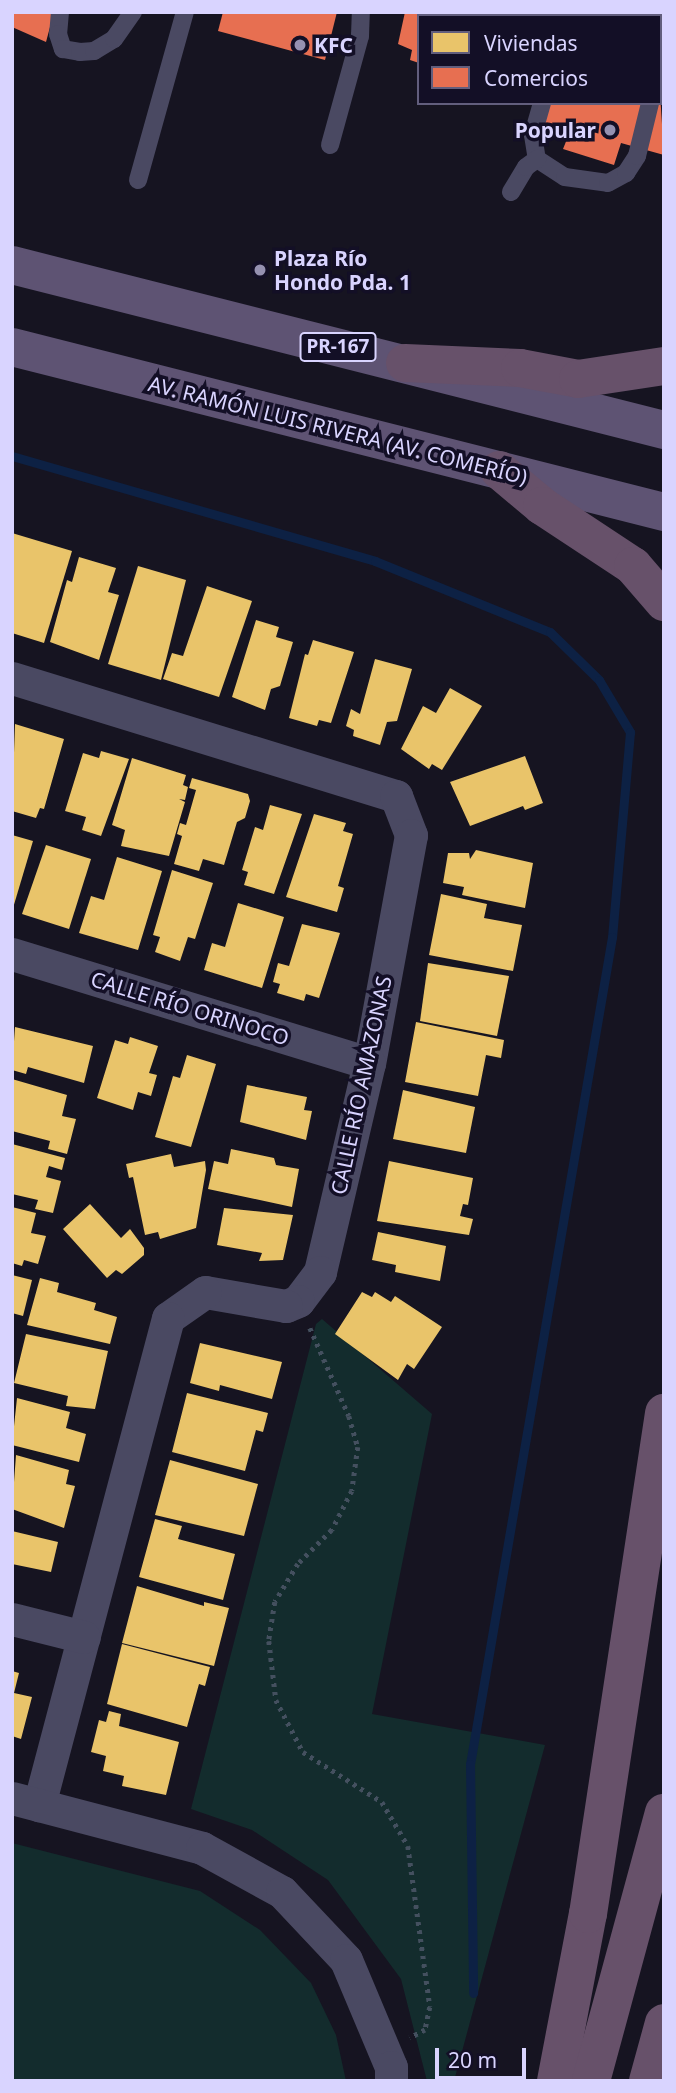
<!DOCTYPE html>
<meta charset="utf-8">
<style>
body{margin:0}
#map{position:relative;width:676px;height:2093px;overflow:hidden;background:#161421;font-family:"Noto Sans",sans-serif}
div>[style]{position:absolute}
.green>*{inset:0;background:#132c2d}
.homes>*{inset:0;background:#e9c46a}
.shops>*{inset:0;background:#e76f51}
.stream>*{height:9px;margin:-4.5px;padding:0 4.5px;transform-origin:4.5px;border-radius:4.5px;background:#0d2144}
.path>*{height:4.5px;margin-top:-2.25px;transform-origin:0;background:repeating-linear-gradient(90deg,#44505f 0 3.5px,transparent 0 8.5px)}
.service>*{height:18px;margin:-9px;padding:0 9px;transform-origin:9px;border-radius:9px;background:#4a4962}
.minor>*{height:33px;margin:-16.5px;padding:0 16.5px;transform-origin:16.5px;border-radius:16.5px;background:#4a4962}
.primary>*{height:38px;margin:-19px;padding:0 19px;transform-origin:19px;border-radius:19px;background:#5e5373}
.motorway>*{height:38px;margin:-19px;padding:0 19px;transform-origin:19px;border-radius:19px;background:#67516a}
.dots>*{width:19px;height:19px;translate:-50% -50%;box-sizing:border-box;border:4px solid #130f26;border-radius:50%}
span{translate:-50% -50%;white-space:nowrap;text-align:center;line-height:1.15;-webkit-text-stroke:7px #130f26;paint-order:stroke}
.shield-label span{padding:2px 5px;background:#130f26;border:2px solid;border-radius:5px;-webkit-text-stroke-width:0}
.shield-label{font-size:19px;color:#d9d4ff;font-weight:700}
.poi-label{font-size:21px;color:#d9d4ff;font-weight:700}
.left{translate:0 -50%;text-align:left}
.right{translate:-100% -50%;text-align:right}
.street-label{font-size:21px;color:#d9d4ff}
.frame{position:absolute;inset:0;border:14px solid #d9d4ff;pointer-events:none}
.legend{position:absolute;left:417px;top:14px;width:245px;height:91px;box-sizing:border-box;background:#130f26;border:2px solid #625e7d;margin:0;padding:9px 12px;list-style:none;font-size:21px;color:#d9d4ff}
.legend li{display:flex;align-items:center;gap:14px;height:35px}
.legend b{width:35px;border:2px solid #625e7d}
.scale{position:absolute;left:435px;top:2048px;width:91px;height:32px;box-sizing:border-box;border:4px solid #d9d4ff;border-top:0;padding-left:9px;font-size:21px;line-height:24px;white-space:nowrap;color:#d9d4ff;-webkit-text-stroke:5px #130f26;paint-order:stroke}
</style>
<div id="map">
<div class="green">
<i style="clip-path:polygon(322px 1319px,432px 1414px,372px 1714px,545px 1745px,454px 2081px,427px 2081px,401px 1979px,328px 1880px,252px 1830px,191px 1809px,316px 1324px)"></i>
<i style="clip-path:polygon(12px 1843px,200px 1891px,260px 1930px,311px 1983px,336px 2035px,346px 2081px,12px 2081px)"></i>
</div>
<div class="homes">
<i style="clip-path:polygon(12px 533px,72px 551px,44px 643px,12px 633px)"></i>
<i style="clip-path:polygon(79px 557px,116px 568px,108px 592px,119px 595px,99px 660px,50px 642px,67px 580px,72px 582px)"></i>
<i style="clip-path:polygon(138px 566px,186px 580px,161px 680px,108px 664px)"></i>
<i style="clip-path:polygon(207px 586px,252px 601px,219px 697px,163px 679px,172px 653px,183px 656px)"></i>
<i style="clip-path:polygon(256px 620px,279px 627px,276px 637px,293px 642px,280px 686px,271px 689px,265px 710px,232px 697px)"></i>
<i style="clip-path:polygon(313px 640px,354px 652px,331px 723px,319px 720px,317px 726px,289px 718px,305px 654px,308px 655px)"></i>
<i style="clip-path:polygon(375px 659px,412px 669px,397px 721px,387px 722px,380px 745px,353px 736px,354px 730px,346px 726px,351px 709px,360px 714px)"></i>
<i style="clip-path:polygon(450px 688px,482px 706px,442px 770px,432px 764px,429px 769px,401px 749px,423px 706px,436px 713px)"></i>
<i style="clip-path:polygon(15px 724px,64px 739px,44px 809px,40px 808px,36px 818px,12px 811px)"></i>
<i style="clip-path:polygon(101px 751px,129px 759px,101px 836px,82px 830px,86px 817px,65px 811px,83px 753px,99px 758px)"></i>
<i style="clip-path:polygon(525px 756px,543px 803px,525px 810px,523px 806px,470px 826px,450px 782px)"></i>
<i style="clip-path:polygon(132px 758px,186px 775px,183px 785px,188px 787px,185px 800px,179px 799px,185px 802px,169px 856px,121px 846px,125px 830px,112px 825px)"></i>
<i style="clip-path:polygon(192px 778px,248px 794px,250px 801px,245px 818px,237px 822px,224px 865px,203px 859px,199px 871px,174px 864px,182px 836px,177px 834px,180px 823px,186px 825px,196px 790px,189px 788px)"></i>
<i style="clip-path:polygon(270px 805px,302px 814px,274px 894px,244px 885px,248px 872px,242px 870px,255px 827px,263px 830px)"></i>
<i style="clip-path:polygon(314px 814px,346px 823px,343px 831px,353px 834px,338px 886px,344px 888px,337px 912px,286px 897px)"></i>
<i style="clip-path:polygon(12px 835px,33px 841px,13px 908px,12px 908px)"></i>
<i style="clip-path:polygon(46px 845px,91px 859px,69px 929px,22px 914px)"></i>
<i style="clip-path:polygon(476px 850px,533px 863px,525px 908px,462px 895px,464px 887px,443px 883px,448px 853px,469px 853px,470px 859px)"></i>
<i style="clip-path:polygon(117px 857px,162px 871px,138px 950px,79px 933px,91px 896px,104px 900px)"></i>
<i style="clip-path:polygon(172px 870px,213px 883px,195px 939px,188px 937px,180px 961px,155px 952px,160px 937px,153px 935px)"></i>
<i style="clip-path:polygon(441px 894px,487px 904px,484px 918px,522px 925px,513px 971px,429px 955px)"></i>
<i style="clip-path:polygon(238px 903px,284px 917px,262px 988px,204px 970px,212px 943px,225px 947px)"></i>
<i style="clip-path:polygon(302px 924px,340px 933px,319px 998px,306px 994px,304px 1001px,277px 993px,280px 984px,273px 982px,278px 963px,289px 966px)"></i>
<i style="clip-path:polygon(428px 963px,509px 976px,497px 1036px,420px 1021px)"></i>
<i style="clip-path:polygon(416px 1022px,504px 1040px,501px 1058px,486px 1055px,478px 1096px,405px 1082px)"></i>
<i style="clip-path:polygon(15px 1027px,93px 1046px,84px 1083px,28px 1067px,26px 1074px,12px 1070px)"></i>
<i style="clip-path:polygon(130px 1037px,158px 1046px,149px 1073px,157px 1075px,151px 1096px,138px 1092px,133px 1110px,97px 1098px,115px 1040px,128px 1044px)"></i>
<i style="clip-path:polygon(187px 1055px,216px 1064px,191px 1147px,155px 1137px,173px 1076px,180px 1078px)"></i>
<i style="clip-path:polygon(12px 1079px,67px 1095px,62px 1116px,76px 1119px,67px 1154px,48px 1149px,50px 1141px,12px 1131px)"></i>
<i style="clip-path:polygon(247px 1085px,307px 1097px,304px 1110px,312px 1111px,306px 1140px,240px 1122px)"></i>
<i style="clip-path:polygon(403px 1090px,475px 1107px,466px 1153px,393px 1139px)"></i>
<i style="clip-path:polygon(12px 1144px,65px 1158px,62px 1170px,49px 1166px,46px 1177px,61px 1181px,53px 1213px,35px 1209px,38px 1200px,12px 1194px)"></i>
<i style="clip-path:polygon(231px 1149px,274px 1158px,276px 1165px,299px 1169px,292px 1207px,208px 1189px,214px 1161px,228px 1164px)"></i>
<i style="clip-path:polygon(171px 1154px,174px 1167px,205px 1161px,206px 1170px,196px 1228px,160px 1239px,158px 1232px,145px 1235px,133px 1177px,129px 1178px,126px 1164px)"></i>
<i style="clip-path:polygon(389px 1161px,473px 1178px,468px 1205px,463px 1204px,460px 1216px,473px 1219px,469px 1235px,377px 1221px)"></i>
<i style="clip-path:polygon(90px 1204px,121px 1238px,130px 1229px,144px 1248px,144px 1255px,122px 1274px,116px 1270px,107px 1278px,63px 1229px)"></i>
<i style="clip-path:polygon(12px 1207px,36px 1213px,31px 1233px,46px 1236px,38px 1264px,24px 1260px,22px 1266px,12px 1263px)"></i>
<i style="clip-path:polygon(224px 1208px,293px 1215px,283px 1260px,259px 1261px,262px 1253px,217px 1245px)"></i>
<i style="clip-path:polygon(378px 1232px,446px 1246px,440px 1281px,395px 1272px,396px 1265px,372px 1260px)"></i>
<i style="clip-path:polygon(12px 1275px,32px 1280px,23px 1316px,12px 1313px)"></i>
<i style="clip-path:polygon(40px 1278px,59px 1283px,57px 1292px,96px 1303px,94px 1310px,117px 1317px,110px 1344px,27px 1325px)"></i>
<i style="clip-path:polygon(362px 1292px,372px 1297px,375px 1292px,391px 1302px,395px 1296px,442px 1327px,414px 1369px,407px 1364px,398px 1380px,335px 1334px)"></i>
<i style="clip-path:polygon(26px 1334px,108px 1351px,95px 1409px,66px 1406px,68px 1396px,14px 1383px)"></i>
<i style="clip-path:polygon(200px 1343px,282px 1362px,272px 1399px,220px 1385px,219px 1391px,190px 1383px)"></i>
<i style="clip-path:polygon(187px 1393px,268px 1413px,263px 1432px,256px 1430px,245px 1471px,172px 1452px)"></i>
<i style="clip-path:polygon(17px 1398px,70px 1412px,66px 1428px,86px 1434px,79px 1462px,12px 1445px)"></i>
<i style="clip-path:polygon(16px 1455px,69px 1470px,66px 1484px,75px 1486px,64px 1528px,12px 1509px)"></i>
<i style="clip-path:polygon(170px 1460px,258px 1484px,244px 1536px,155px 1515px)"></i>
<i style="clip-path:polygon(155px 1519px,182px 1526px,178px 1539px,235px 1554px,223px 1600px,139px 1577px)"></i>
<i style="clip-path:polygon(12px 1531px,58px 1542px,51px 1572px,12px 1564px)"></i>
<i style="clip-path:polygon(137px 1586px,204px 1606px,204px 1602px,229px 1608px,214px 1666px,122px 1643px)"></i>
<i style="clip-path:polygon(122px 1644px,210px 1667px,205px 1686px,199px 1684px,187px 1727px,107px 1704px)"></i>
<i style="clip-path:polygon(12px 1671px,19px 1673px,14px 1693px,32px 1697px,21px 1739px,12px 1736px)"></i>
<i style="clip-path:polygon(109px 1711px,121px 1714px,119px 1726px,179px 1742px,166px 1795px,122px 1786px,124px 1776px,103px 1771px,106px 1756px,91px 1752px,99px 1720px,106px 1722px)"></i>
</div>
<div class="shops">
<i style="clip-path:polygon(12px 12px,54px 12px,46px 42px,12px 27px)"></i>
<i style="clip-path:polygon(223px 12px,337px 12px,325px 60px,218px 31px)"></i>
<i style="clip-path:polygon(405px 12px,477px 12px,488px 15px,419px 16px,419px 63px,410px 60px,412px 50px,398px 44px)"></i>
<i style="clip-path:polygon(660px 93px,664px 155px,621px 143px,614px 165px,563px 149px,569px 134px,543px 126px,550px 103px,660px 103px)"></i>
</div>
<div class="stream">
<i style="left:12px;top:456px;width:378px;rotate:16.1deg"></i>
<i style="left:375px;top:561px;width:189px;rotate:22.1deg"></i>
<i style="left:550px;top:632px;width:69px;rotate:44.4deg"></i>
<i style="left:599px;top:680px;width:61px;rotate:59.2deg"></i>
<i style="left:630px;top:732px;width:206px;rotate:95deg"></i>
<i style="left:612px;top:937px;width:839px;rotate:99.74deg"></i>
<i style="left:470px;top:1764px;width:229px;rotate:89.2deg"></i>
</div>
<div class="path">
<i style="left:310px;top:1328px;width:96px;rotate:66.1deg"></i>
<i style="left:349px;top:1416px;width:32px;rotate:74deg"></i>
<i style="left:358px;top:1447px;width:44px;rotate:97.8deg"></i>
<i style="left:352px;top:1491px;width:44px;rotate:117.1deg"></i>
<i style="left:332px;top:1530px;width:48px;rotate:135deg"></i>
<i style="left:298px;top:1564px;width:44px;rotate:121.2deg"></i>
<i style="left:275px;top:1602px;width:39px;rotate:99deg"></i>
<i style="left:269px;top:1641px;width:59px;rotate:83.2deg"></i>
<i style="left:276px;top:1700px;width:59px;rotate:62.6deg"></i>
<i style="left:303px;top:1752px;width:93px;rotate:32.3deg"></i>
<i style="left:382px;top:1802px;width:51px;rotate:59.4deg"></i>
<i style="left:408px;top:1846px;width:162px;rotate:82.2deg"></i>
<i style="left:430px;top:2007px;width:24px;rotate:102deg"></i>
<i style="left:425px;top:2030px;width:17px;rotate:152deg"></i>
</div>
<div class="service">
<i style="left:60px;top:12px;width:22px;rotate:95deg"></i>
<i style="left:58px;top:34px;width:16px;rotate:72deg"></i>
<i style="left:63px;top:49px;width:17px;rotate:10deg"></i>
<i style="left:80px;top:52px;width:14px;rotate:-4deg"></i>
<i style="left:94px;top:51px;width:23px;rotate:-31deg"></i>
<i style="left:114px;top:39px;width:33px;rotate:-55deg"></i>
<i style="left:633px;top:12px;width:13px;rotate:18deg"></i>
<i style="left:566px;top:16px;width:4px;rotate:-76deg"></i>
<i style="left:660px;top:20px;width:4px;rotate:14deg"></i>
<i style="left:660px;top:67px;width:13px;rotate:-72deg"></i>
<i style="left:542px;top:103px;width:33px;rotate:106deg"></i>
<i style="left:533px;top:135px;width:24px;rotate:81deg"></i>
<i style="left:537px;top:159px;width:33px;rotate:33deg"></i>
<i style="left:565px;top:177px;width:43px;rotate:7.9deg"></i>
<i style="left:608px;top:183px;width:21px;rotate:-29deg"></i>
<i style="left:626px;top:173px;width:20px;rotate:-57deg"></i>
<i style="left:637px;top:156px;width:55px;rotate:-76.2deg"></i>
<i style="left:330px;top:145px;width:113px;rotate:-74.6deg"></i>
<i style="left:360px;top:36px;width:24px;rotate:-88deg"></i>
<i style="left:138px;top:180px;width:174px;rotate:-74.4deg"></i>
<i style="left:511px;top:192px;width:29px;rotate:-59deg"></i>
<i style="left:526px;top:167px;width:14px;rotate:-36deg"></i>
</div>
<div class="minor">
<i style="left:12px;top:678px;width:402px;rotate:17.1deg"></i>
<i style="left:396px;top:796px;width:42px;rotate:69deg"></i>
<i style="left:411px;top:835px;width:232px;rotate:100.4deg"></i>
<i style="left:369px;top:1063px;width:215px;rotate:103.2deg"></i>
<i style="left:320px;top:1272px;width:36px;rotate:127deg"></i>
<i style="left:298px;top:1301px;width:13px;rotate:157deg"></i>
<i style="left:286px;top:1306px;width:82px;rotate:-170.2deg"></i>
<i style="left:205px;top:1292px;width:45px;rotate:144.9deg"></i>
<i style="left:168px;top:1318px;width:504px;rotate:104.84deg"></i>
<i style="left:12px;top:954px;width:373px;rotate:17deg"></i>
<i style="left:12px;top:1619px;width:74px;rotate:14deg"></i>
<i style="left:12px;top:1798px;width:196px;rotate:14.7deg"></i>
<i style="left:202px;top:1848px;width:91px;rotate:28.8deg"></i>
<i style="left:282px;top:1892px;width:93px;rotate:46.7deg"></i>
<i style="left:346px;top:1960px;width:116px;rotate:67.2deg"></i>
<i style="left:391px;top:2067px;width:14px;rotate:90deg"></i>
</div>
<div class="primary">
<i style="left:12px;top:265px;width:673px;rotate:14.2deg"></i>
<i style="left:12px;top:347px;width:673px;rotate:14.2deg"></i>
</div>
<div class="motorway">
<i style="left:405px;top:363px;width:115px;rotate:2.5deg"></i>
<i style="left:520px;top:368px;width:59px;rotate:10.7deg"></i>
<i style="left:578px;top:379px;width:87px;rotate:-8.6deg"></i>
<i style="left:499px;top:470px;width:56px;rotate:39.9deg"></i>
<i style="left:542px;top:506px;width:109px;rotate:33.4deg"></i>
<i style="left:633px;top:566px;width:48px;rotate:49.3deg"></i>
<i style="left:556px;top:2081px;width:170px;rotate:-79.2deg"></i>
<i style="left:588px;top:1914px;width:507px;rotate:-81.37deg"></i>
<i style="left:591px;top:2081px;width:278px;rotate:-74.8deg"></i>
<i style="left:648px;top:2081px;width:60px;rotate:-74.6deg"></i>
</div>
<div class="dots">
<i style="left:300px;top:45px;background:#9591b1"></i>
<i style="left:610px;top:130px;background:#9591b1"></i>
<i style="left:260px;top:270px;background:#9591b1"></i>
</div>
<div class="shield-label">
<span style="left:338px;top:347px">PR-167</span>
</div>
<div class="poi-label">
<span class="left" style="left:314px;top:45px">KFC</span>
<span class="right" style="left:596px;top:130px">Popular</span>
<span class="left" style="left:274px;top:270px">Plaza Río<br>Hondo Pda. 1</span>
</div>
<div class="street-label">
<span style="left:338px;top:430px;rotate:14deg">AV. RAMÓN LUIS RIVERA (AV. COMERÍO)</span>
<span style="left:190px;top:1008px;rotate:17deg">CALLE RÍO ORINOCO</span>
<span style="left:361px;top:1085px;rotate:-78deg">CALLE RÍO AMAZONAS</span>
</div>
<div class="frame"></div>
<ul class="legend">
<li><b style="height:19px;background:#e9c46a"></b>Viviendas</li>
<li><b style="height:19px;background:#e76f51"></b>Comercios</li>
</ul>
<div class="scale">20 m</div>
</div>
